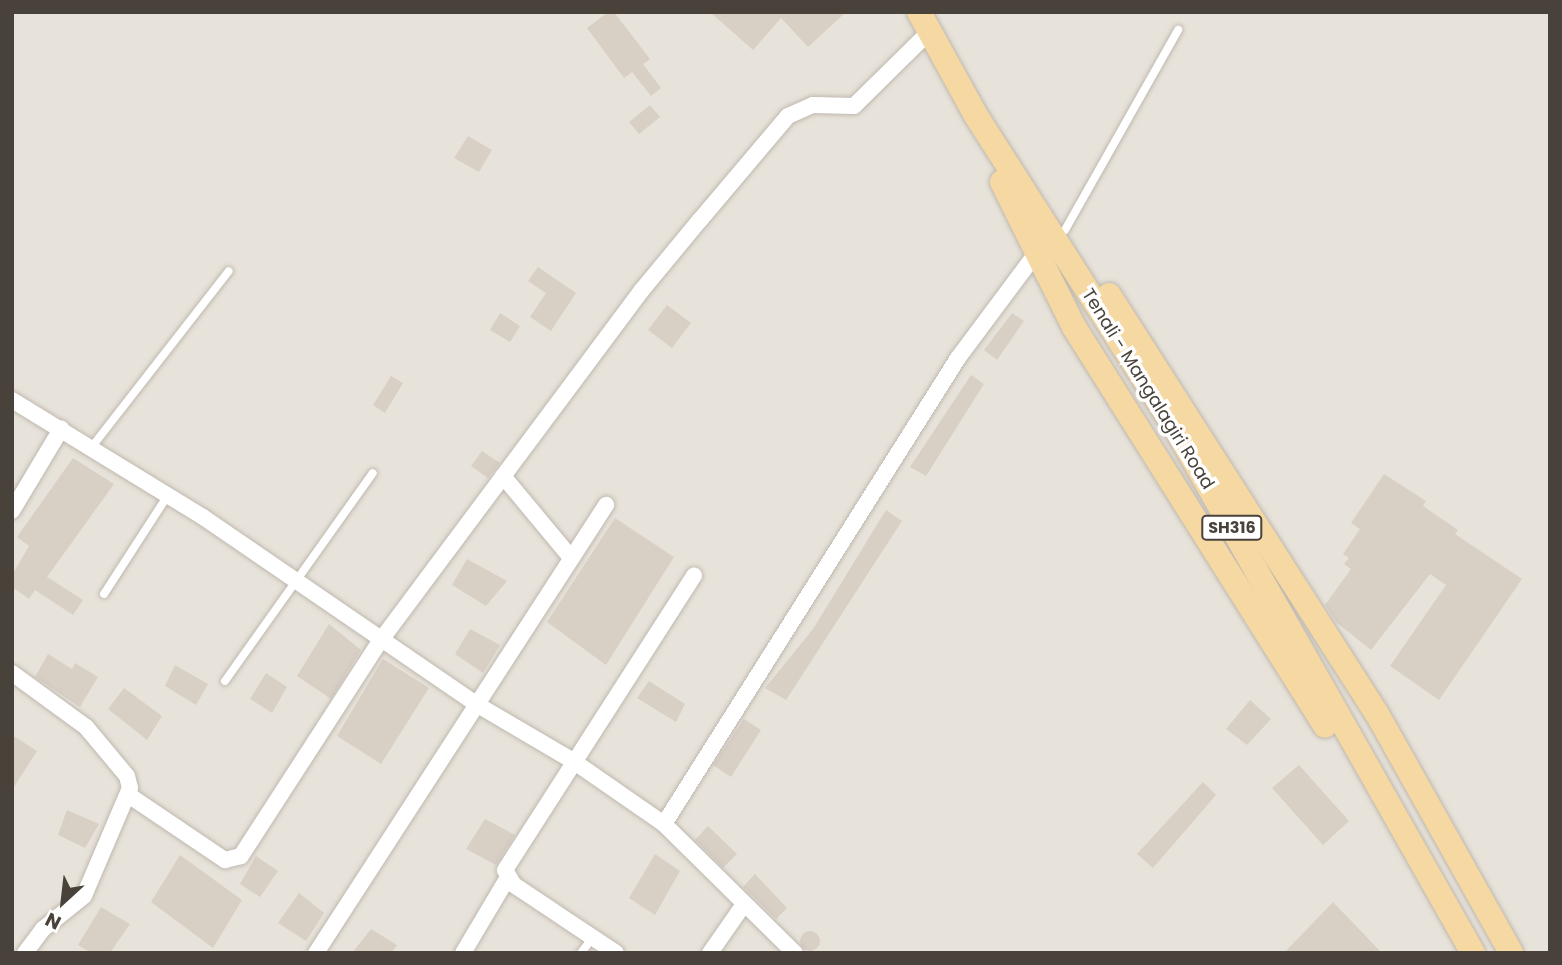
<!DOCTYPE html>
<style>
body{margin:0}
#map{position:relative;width:1562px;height:965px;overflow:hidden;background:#f5f1ec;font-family:Poppins,sans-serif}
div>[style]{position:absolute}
.residential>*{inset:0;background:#e8e3da}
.building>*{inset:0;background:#d8cfc5}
.round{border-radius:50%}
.roads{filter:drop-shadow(0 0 2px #bfb8af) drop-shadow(0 0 2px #bfb8af)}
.service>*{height:8px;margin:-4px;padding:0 4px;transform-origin:4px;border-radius:4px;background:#fff}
.minor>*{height:16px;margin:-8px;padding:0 8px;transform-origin:8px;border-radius:8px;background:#fff}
.primary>*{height:24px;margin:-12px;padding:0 12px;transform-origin:12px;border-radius:12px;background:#f6d8a3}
span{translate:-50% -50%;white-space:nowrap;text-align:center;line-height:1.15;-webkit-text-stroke:7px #fff;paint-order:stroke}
.shield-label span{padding:2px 5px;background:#fff;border:2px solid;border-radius:5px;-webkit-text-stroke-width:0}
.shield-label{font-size:16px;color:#48423a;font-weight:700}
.street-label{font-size:18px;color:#48423a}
.frame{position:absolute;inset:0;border:14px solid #48423a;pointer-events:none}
.north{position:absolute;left:28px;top:867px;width:70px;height:70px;-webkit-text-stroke:5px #fff;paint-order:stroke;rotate:207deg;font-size:19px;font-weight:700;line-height:28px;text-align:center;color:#48423a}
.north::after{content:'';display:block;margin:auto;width:24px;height:32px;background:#48423a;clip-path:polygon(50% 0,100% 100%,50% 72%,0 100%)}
</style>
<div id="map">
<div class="residential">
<i style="clip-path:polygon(12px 12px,1550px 12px,1550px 953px,12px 953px)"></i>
</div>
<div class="building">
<i style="clip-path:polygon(608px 12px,614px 12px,650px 59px,643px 64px,661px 88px,651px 96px,632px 72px,624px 78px,587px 28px)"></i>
<i style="clip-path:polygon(710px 12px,846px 12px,808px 47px,781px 18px,753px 50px)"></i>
<i style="clip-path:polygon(650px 105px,660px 117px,639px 134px,629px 122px)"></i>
<i style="clip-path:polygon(468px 136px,492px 150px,479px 172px,454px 158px)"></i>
<i style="clip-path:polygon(538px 267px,576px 293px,551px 331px,530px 317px,546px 293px,528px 281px)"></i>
<i style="clip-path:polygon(667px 305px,691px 323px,672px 348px,648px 330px)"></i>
<i style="clip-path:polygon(500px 313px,520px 326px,510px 342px,490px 330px)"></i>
<i style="clip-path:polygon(1012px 313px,1024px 321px,997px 360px,984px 350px)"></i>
<i style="clip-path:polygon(971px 375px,984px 384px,926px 476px,910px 467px)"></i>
<i style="clip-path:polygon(391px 376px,403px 383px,385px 413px,373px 405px)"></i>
<i style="clip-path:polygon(482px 451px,500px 463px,488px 478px,471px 466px)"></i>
<i style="clip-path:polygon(73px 458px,114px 484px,47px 577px,83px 600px,73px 615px,35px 590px,29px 599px,12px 587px,12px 575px,29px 546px,17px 537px)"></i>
<i style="clip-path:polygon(1384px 474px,1426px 501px,1423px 506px,1458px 530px,1455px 534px,1522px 579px,1439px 700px,1390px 666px,1446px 585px,1430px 574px,1371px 650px,1336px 622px,1325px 605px,1351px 569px,1344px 564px,1349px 558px,1343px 554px,1360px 529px,1351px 523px)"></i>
<i style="clip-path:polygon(886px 510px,902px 521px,786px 700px,765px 688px,813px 629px)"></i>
<i style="clip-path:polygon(615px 518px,674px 557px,606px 665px,547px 622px)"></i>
<i style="clip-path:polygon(467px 559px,507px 581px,486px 606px,452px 585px)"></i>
<i style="clip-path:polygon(329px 624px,361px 650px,331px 699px,297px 676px)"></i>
<i style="clip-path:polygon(470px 629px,500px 645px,483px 673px,455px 654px)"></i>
<i style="clip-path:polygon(48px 654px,72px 669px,75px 663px,98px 677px,80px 707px,35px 677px)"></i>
<i style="clip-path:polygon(383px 659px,429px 688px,381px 764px,337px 736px)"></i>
<i style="clip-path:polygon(175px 665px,208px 684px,196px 705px,165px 686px)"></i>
<i style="clip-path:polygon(266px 673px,287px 687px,272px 713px,250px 699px)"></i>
<i style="clip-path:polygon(649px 681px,685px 704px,676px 722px,637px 698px)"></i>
<i style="clip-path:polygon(124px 688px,162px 716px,147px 740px,108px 709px)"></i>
<i style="clip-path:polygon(1250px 700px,1271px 719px,1247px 745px,1226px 729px)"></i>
<i style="clip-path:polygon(744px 719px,761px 730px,731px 777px,713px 765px)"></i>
<i style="clip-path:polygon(12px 735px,37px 751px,12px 790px)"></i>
<i style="clip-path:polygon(1299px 765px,1349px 821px,1323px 845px,1272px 788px)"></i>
<i style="clip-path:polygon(1203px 782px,1216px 795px,1153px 868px,1137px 854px)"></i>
<i style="clip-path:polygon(67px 810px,99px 824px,85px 848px,58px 835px)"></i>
<i style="clip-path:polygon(485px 819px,515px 835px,496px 865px,466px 849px)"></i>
<i style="clip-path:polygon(708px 826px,737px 854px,723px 868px,695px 840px)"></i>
<i style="clip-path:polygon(655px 854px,680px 871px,655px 915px,629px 898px)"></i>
<i style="clip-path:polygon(180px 855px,242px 900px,213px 948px,151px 902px)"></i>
<i style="clip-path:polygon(256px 856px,278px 871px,260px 897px,240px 884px)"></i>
<i style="clip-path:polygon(755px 874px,787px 908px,776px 919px,743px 887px)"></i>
<i style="clip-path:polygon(299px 893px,324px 913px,306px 941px,278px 923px)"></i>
<i style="clip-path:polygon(1333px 902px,1382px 953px,1284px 953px)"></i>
<i style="clip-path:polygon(101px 907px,130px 924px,110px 953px,91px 953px,78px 945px)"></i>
<i style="clip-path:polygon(371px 929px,397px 945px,391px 953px,352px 953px)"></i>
<i class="round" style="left:800px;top:931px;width:20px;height:20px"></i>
</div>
<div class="roads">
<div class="service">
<i style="left:1065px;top:230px;width:230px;rotate:-60.5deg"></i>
<i style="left:91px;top:448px;width:224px;rotate:-52.1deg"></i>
<i style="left:104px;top:594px;width:118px;rotate:-57.1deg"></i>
<i style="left:225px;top:681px;width:255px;rotate:-54.6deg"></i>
<i style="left:581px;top:953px;width:20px;rotate:-53deg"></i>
</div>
<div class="minor">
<i style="left:12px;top:400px;width:224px;rotate:31.5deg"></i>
<i style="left:203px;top:517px;width:331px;rotate:34.4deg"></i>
<i style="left:476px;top:704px;width:113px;rotate:30.4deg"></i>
<i style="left:573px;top:761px;width:111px;rotate:34.7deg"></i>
<i style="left:664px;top:824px;width:184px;rotate:44.6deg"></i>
<i style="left:503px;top:476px;width:107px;rotate:50.3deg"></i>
<i style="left:12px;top:511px;width:96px;rotate:-59.1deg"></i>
<i style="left:12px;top:673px;width:92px;rotate:36.1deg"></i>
<i style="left:86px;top:727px;width:64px;rotate:50.1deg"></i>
<i style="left:127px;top:776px;width:12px;rotate:76deg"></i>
<i style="left:130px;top:788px;width:117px;rotate:113.1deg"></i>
<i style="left:84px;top:896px;width:53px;rotate:141.2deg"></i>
<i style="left:43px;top:929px;width:30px;rotate:127deg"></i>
<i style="left:130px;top:796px;width:115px;rotate:34deg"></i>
<i style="left:225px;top:860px;width:16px;rotate:-14deg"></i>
<i style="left:241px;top:856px;width:257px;rotate:-57.1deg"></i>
<i style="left:381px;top:640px;width:437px;rotate:-53.3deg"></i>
<i style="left:642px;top:290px;width:91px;rotate:-50.4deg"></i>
<i style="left:700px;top:220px;width:136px;rotate:-49.8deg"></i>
<i style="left:788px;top:116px;width:27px;rotate:-24deg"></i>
<i style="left:813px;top:105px;width:41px;rotate:1.4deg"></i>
<i style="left:854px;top:106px;width:107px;rotate:-44.6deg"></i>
<i style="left:664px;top:824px;width:551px;rotate:-57.75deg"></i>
<i style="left:958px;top:358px;width:132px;rotate:-53.3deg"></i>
<i style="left:316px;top:953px;width:534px;rotate:-57.08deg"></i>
<i style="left:463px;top:953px;width:86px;rotate:-59.3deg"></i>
<i style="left:616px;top:953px;width:123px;rotate:-146.3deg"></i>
<i style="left:514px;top:885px;width:17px;rotate:-121deg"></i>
<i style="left:505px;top:870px;width:350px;rotate:-57.3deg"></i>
<i style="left:710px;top:953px;width:60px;rotate:-55.2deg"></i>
</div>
<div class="primary">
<i style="left:919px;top:12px;width:116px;rotate:61.2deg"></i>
<i style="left:975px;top:114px;width:382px;rotate:57.5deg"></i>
<i style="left:1180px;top:436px;width:594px;rotate:60.46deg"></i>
<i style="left:1002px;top:182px;width:162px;rotate:63.6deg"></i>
<i style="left:1074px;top:327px;width:471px;rotate:57.8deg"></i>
<i style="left:1109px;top:295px;width:495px;rotate:57.4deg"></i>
<i style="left:1376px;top:712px;width:276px;rotate:60.7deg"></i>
</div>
</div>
<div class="shield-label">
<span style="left:1232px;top:528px">SH316</span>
</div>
<div class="street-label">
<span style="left:1148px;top:389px;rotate:58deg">Tenali - Mangalagiri Road</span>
</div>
<div class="frame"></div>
<div class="north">N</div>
</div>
